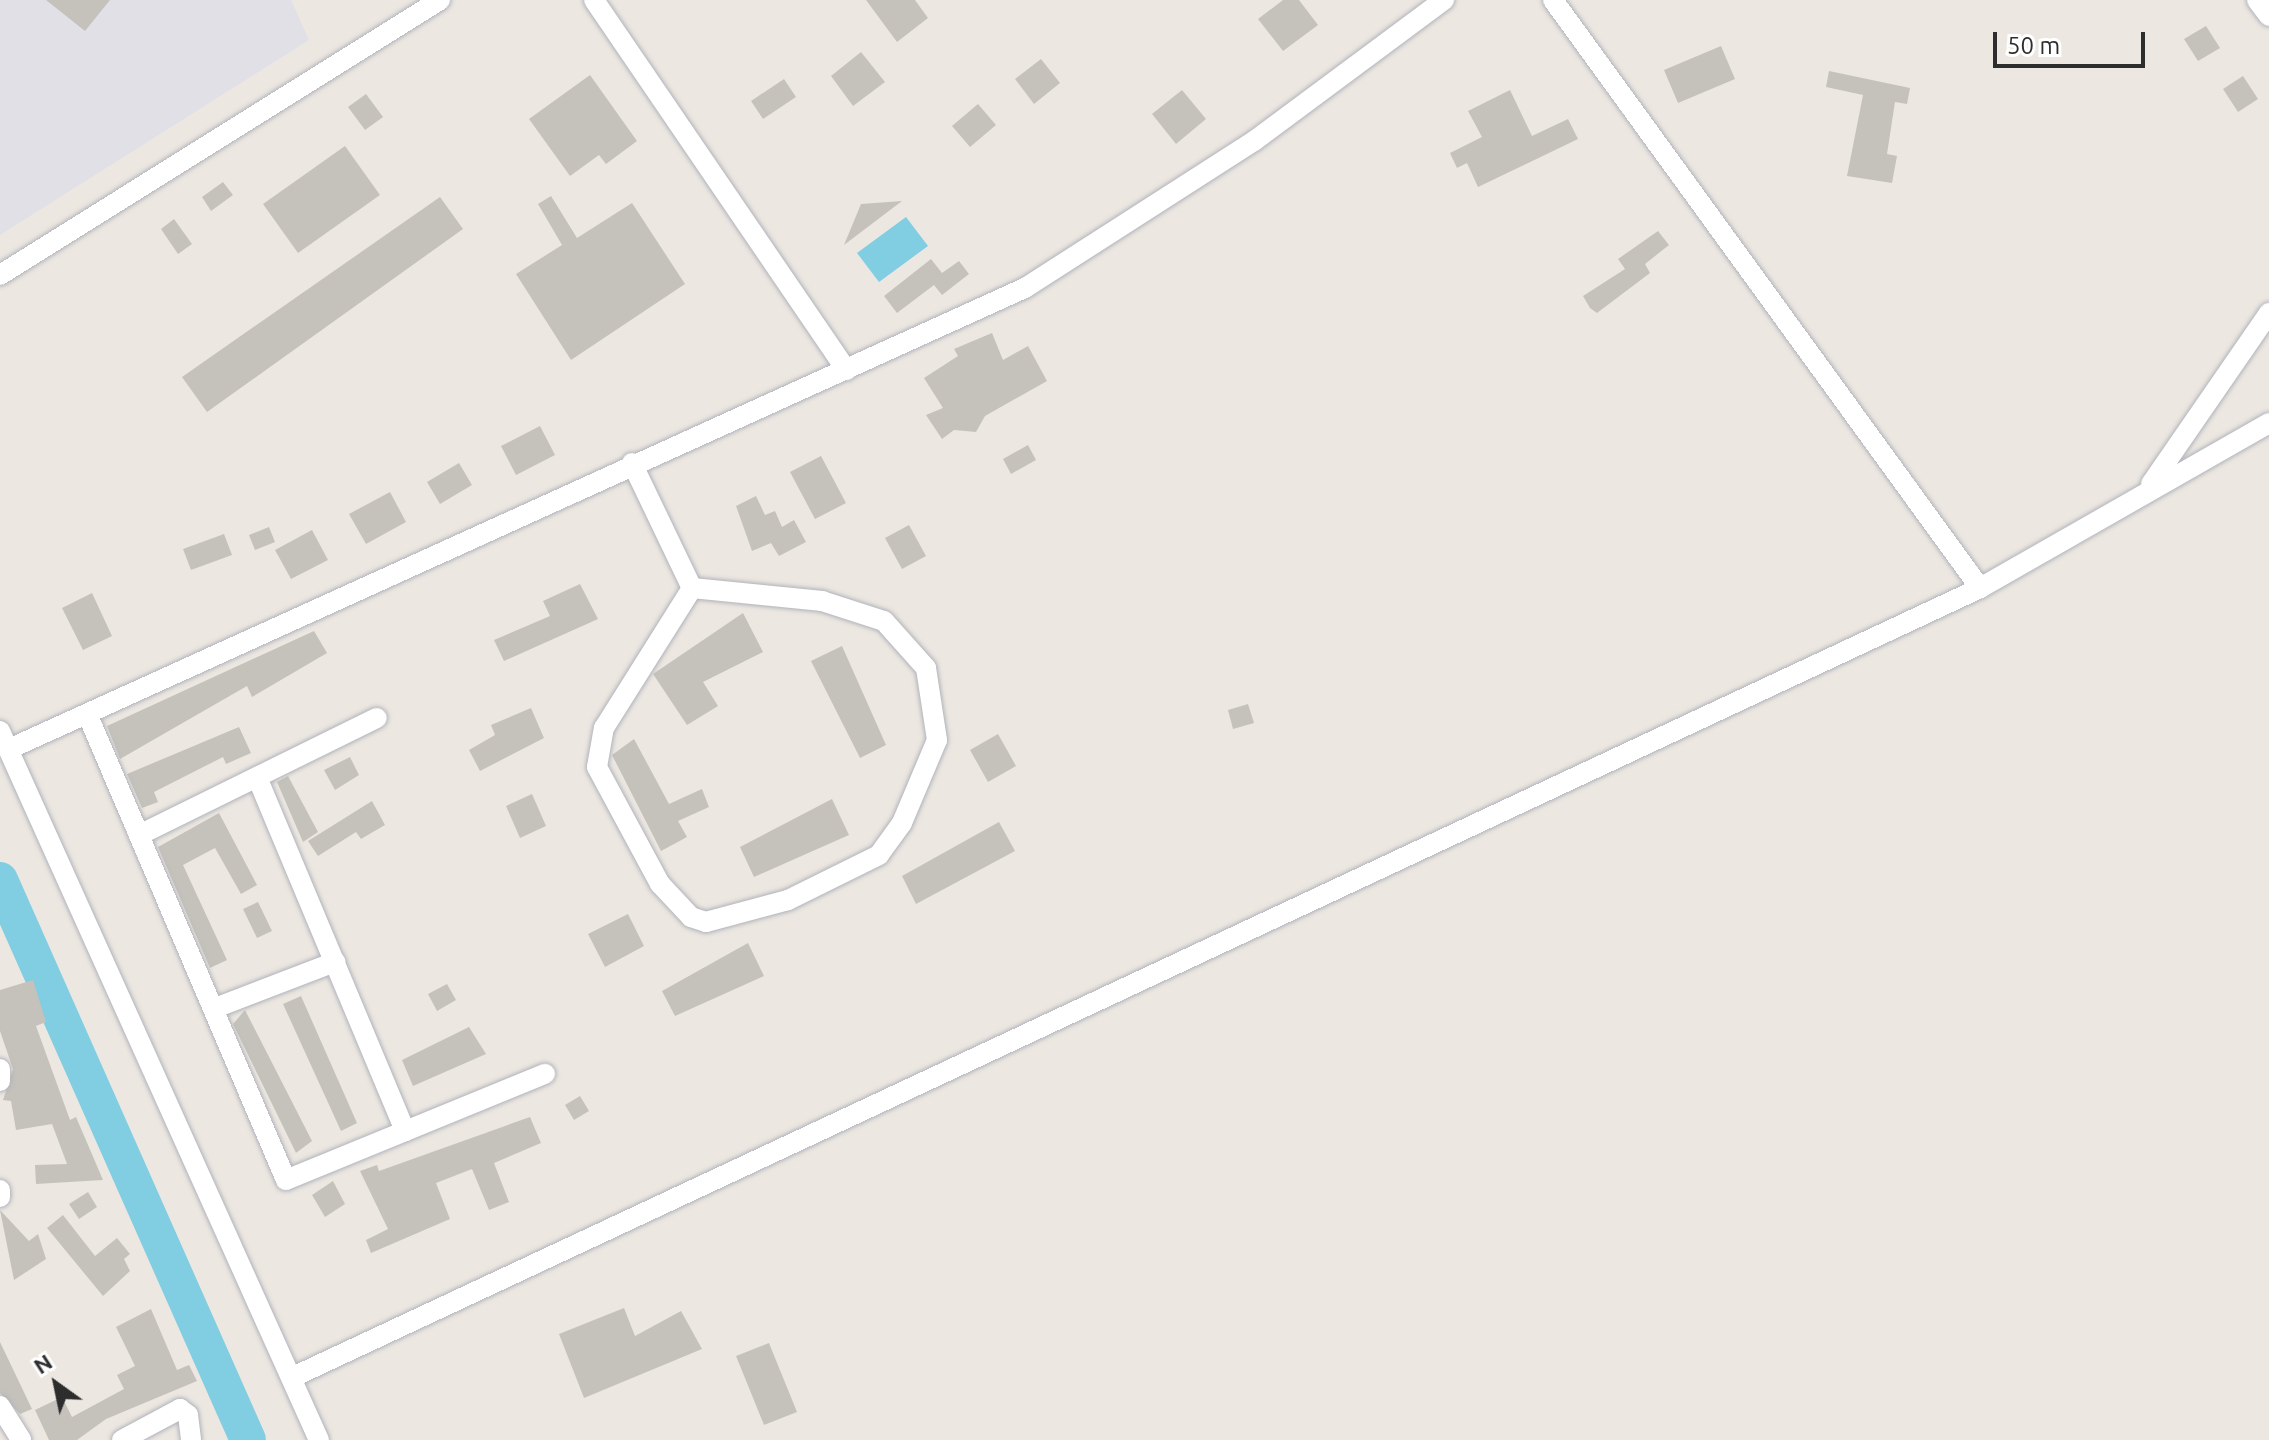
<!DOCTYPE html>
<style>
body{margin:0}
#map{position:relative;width:2269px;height:1440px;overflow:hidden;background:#ece7e1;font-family:Ubuntu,sans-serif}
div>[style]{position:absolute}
.industrial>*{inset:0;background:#e1e0e6}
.water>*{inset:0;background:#81cde1}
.river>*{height:36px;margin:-18px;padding:0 18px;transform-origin:18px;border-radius:18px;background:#81cde1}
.building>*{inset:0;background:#c5c2bc}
.roads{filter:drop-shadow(0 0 2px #b1b3bb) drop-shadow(0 0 2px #b1b3bb)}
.minor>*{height:20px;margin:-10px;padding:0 10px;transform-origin:10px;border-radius:10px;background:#fff}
span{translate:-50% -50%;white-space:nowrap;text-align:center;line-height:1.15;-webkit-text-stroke:7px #fff;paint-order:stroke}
.north{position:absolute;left:16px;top:1344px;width:80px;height:80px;-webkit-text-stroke:6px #fff;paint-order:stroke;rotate:327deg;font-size:22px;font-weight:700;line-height:32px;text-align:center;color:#2d2d2d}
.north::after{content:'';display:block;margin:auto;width:28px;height:36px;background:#2d2d2d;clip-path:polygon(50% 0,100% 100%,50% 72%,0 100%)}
.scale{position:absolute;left:1993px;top:32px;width:152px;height:36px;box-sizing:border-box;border:4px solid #2d2d2d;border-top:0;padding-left:10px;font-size:24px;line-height:28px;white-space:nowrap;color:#2d2d2d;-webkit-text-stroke:6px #fff;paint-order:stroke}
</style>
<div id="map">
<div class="industrial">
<i style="clip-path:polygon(0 0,291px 0,309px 40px,0 235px)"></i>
</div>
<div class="water">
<i style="clip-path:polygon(906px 217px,928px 246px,879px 282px,857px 253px)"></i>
</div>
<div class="river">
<i style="left:0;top:880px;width:612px;rotate:66.11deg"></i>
</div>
<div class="building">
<i style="clip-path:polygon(46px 0,110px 0,85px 31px)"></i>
<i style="clip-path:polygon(866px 0,915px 0,928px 18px,897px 42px)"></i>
<i style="clip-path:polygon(1283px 0,1299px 0,1318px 25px,1283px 51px,1258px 19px)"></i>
<i style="clip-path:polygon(2206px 26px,2220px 48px,2198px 61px,2184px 39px)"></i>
<i style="clip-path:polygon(1721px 46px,1735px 79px,1678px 103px,1664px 70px)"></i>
<i style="clip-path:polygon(861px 52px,885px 82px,853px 106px,831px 76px)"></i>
<i style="clip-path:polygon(1041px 59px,1060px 83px,1034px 104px,1015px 79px)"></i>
<i style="clip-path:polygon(1829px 71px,1910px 88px,1907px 104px,1895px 102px,1887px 154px,1897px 156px,1892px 183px,1847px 176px,1863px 95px,1826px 87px)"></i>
<i style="clip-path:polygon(590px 75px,637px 141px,606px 164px,599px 155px,570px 176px,529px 119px)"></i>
<i style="clip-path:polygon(2243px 76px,2258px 99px,2238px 112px,2223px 89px)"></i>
<i style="clip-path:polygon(784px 79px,796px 97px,763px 119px,751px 101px)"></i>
<i style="clip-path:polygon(1182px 90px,1206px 119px,1176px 144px,1152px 114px)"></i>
<i style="clip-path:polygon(1510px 90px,1532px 136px,1568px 119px,1578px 139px,1478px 187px,1467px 163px,1457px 168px,1450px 153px,1482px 137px,1468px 111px)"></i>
<i style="clip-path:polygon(366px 94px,383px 117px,365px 130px,348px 107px)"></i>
<i style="clip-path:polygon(978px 104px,996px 125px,970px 147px,952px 126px)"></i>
<i style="clip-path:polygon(345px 146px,380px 195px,298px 253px,263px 204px)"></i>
<i style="clip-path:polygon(223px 182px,233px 195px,211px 211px,202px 197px)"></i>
<i style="clip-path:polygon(551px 196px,577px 238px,632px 203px,685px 284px,571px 360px,516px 274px,562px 245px,538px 204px)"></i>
<i style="clip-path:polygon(440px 197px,463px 229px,207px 412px,182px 377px)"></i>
<i style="clip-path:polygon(902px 201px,844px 245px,861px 204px)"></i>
<i style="clip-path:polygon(174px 219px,192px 244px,178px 254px,161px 229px)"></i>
<i style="clip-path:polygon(1658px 231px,1669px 245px,1645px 264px,1650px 273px,1597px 313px,1590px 308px,1583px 296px,1625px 269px,1618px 259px)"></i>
<i style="clip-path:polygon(931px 259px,942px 273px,959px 261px,969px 274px,942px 295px,934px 285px,897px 313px,884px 296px)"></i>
<i style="clip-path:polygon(992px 333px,1003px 360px,1028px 346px,1047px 381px,985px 416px,976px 432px,954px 430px,942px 439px,926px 415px,943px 408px,924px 378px,958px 356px,954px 349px)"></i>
<i style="clip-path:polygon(540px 426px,555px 455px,516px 475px,501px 446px)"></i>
<i style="clip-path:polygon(1028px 445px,1036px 460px,1011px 474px,1003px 459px)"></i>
<i style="clip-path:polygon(821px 456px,846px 503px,815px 519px,790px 472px)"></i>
<i style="clip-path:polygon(459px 463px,472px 485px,440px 504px,427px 482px)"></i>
<i style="clip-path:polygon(390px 492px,406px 522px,366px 544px,349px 514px)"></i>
<i style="clip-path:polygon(756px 496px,765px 515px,775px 511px,782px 527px,794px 520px,806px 542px,779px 556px,771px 543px,752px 551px,736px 506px)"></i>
<i style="clip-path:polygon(909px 525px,926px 556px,902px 569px,885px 538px)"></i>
<i style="clip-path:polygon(269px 527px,275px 542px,255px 550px,249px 535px)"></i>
<i style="clip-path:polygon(312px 530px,328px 560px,291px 579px,275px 550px)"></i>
<i style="clip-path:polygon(224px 534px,232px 555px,191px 570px,183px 549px)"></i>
<i style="clip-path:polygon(580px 584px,598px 619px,504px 661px,494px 640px,550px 616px,543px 601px)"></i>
<i style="clip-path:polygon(92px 593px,112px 636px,83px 650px,62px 608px)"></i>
<i style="clip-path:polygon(743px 613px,763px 652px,703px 682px,718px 706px,687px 725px,653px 674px)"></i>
<i style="clip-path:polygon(314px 631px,327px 653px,252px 697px,247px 686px,120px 759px,107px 726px)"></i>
<i style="clip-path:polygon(842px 646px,886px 745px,860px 758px,811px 661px)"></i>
<i style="clip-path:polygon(1248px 704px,1254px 723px,1233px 729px,1228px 710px)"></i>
<i style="clip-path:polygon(531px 708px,544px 738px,480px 771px,469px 750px,495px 735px,491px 725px)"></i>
<i style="clip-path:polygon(239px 727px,251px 753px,226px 764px,223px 757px,154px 792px,158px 802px,142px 808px,127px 774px)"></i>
<i style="clip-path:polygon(998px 734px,1016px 766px,988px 782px,970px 750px)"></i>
<i style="clip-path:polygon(634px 739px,669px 804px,702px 789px,709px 807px,678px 821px,687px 837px,661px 851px,612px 755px)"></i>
<i style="clip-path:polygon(350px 757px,359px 775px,335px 790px,324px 770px)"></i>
<i style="clip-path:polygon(288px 776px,318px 832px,303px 842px,277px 782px)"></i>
<i style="clip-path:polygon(532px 794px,546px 826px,520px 838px,506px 806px)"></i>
<i style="clip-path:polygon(832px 799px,849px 835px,754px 877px,740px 847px)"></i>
<i style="clip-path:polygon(372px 801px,385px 825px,361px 839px,356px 832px,318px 856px,308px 841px)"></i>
<i style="clip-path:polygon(219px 813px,257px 885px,241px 894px,215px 848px,183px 865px,227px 960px,210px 968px,158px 847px)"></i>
<i style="clip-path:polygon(999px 822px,1015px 851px,916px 904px,902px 876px)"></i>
<i style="clip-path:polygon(258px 902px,272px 931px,257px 938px,243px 909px)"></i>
<i style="clip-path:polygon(628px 914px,644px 946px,605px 967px,588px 934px)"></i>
<i style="clip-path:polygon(748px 943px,764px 976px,675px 1016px,662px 991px)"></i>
<i style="clip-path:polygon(33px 980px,46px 1022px,36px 1026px,70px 1120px,76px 1117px,103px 1180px,36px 1184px,35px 1165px,67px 1164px,52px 1124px,16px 1130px,11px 1101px,3px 1100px,13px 1069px,0 1031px,0 990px)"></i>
<i style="clip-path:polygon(447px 984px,456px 1000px,437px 1011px,428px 994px)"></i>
<i style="clip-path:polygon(301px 996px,357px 1123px,341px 1131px,283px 1004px)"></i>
<i style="clip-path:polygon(245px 1010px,312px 1141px,296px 1153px,233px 1024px)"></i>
<i style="clip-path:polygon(469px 1027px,486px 1054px,413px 1086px,402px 1060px)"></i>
<i style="clip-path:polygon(580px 1096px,589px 1111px,574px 1120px,565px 1105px)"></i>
<i style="clip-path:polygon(530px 1117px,541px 1143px,494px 1163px,509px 1202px,489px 1210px,472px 1169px,436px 1183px,450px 1219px,371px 1253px,366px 1240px,388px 1229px,360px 1171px,377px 1165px,379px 1171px)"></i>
<i style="clip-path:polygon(333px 1181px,345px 1204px,325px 1217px,312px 1195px)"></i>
<i style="clip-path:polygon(88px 1192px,97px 1207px,79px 1219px,69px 1204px)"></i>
<i style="clip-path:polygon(0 1210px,29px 1241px,38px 1234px,46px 1259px,14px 1280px)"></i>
<i style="clip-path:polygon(63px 1215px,95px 1256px,117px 1238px,130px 1254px,124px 1259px,130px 1271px,103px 1296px,47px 1228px)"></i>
<i style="clip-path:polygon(624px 1308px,635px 1336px,681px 1311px,702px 1349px,584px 1398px,559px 1334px)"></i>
<i style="clip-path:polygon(151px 1309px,177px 1370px,189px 1365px,197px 1381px,106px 1419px,77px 1440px,49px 1440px,35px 1410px,62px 1397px,72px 1417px,124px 1389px,117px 1375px,135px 1366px,116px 1327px)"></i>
<i style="clip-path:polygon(0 1342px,32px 1409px,20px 1414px,0 1393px)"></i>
<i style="clip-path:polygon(769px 1343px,797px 1412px,764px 1425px,736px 1356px)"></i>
</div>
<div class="roads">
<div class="minor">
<i style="left:594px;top:0;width:448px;rotate:55.7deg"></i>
<i style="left:1553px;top:0;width:727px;rotate:54.01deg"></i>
<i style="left:2257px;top:0;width:20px;rotate:53deg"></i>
<i style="left:0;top:275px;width:519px;rotate:-32.01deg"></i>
<i style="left:632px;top:463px;width:139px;rotate:64.4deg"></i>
<i style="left:2151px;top:484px;width:208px;rotate:-55.4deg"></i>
<i style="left:692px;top:588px;width:131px;rotate:5.7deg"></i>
<i style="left:822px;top:601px;width:65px;rotate:17.9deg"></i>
<i style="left:884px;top:621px;width:63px;rotate:48.2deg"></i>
<i style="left:926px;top:668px;width:73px;rotate:81.3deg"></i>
<i style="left:937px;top:740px;width:90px;rotate:112.9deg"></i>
<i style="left:902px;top:823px;width:39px;rotate:126deg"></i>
<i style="left:879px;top:855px;width:102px;rotate:153.7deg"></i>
<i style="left:788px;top:900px;width:85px;rotate:165deg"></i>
<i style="left:706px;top:922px;width:16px;rotate:-162deg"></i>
<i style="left:691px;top:917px;width:45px;rotate:-133.2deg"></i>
<i style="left:660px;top:884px;width:133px;rotate:-118.3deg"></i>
<i style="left:597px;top:767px;width:40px;rotate:-80deg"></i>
<i style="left:604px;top:728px;width:165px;rotate:-57.8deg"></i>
<i style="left:89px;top:718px;width:502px;rotate:66.91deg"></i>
<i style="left:286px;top:1180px;width:280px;rotate:-22.3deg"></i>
<i style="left:0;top:731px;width:777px;rotate:65.78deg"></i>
<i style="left:9px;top:749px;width:1116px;rotate:-24.41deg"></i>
<i style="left:1025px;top:288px;width:272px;rotate:-32.7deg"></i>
<i style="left:1254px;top:141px;width:237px;rotate:-36.6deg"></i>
<i style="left:257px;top:777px;width:384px;rotate:67.3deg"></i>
<i style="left:139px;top:835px;width:265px;rotate:-26.2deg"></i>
<i style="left:215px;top:1008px;width:129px;rotate:-21deg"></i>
<i style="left:0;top:1069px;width:12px;rotate:90deg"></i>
<i style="left:0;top:1190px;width:7px;rotate:90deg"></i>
<i style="left:295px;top:1376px;width:1860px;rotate:-25.06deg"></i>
<i style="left:1980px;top:588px;width:333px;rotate:-29.7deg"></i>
<i style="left:0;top:1406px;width:40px;rotate:58deg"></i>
<i style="left:122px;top:1440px;width:66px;rotate:-28.1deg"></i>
<i style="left:180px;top:1409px;width:10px;rotate:37deg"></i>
<i style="left:188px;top:1415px;width:25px;rotate:83deg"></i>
</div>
</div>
<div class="north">N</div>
<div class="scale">50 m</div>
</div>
